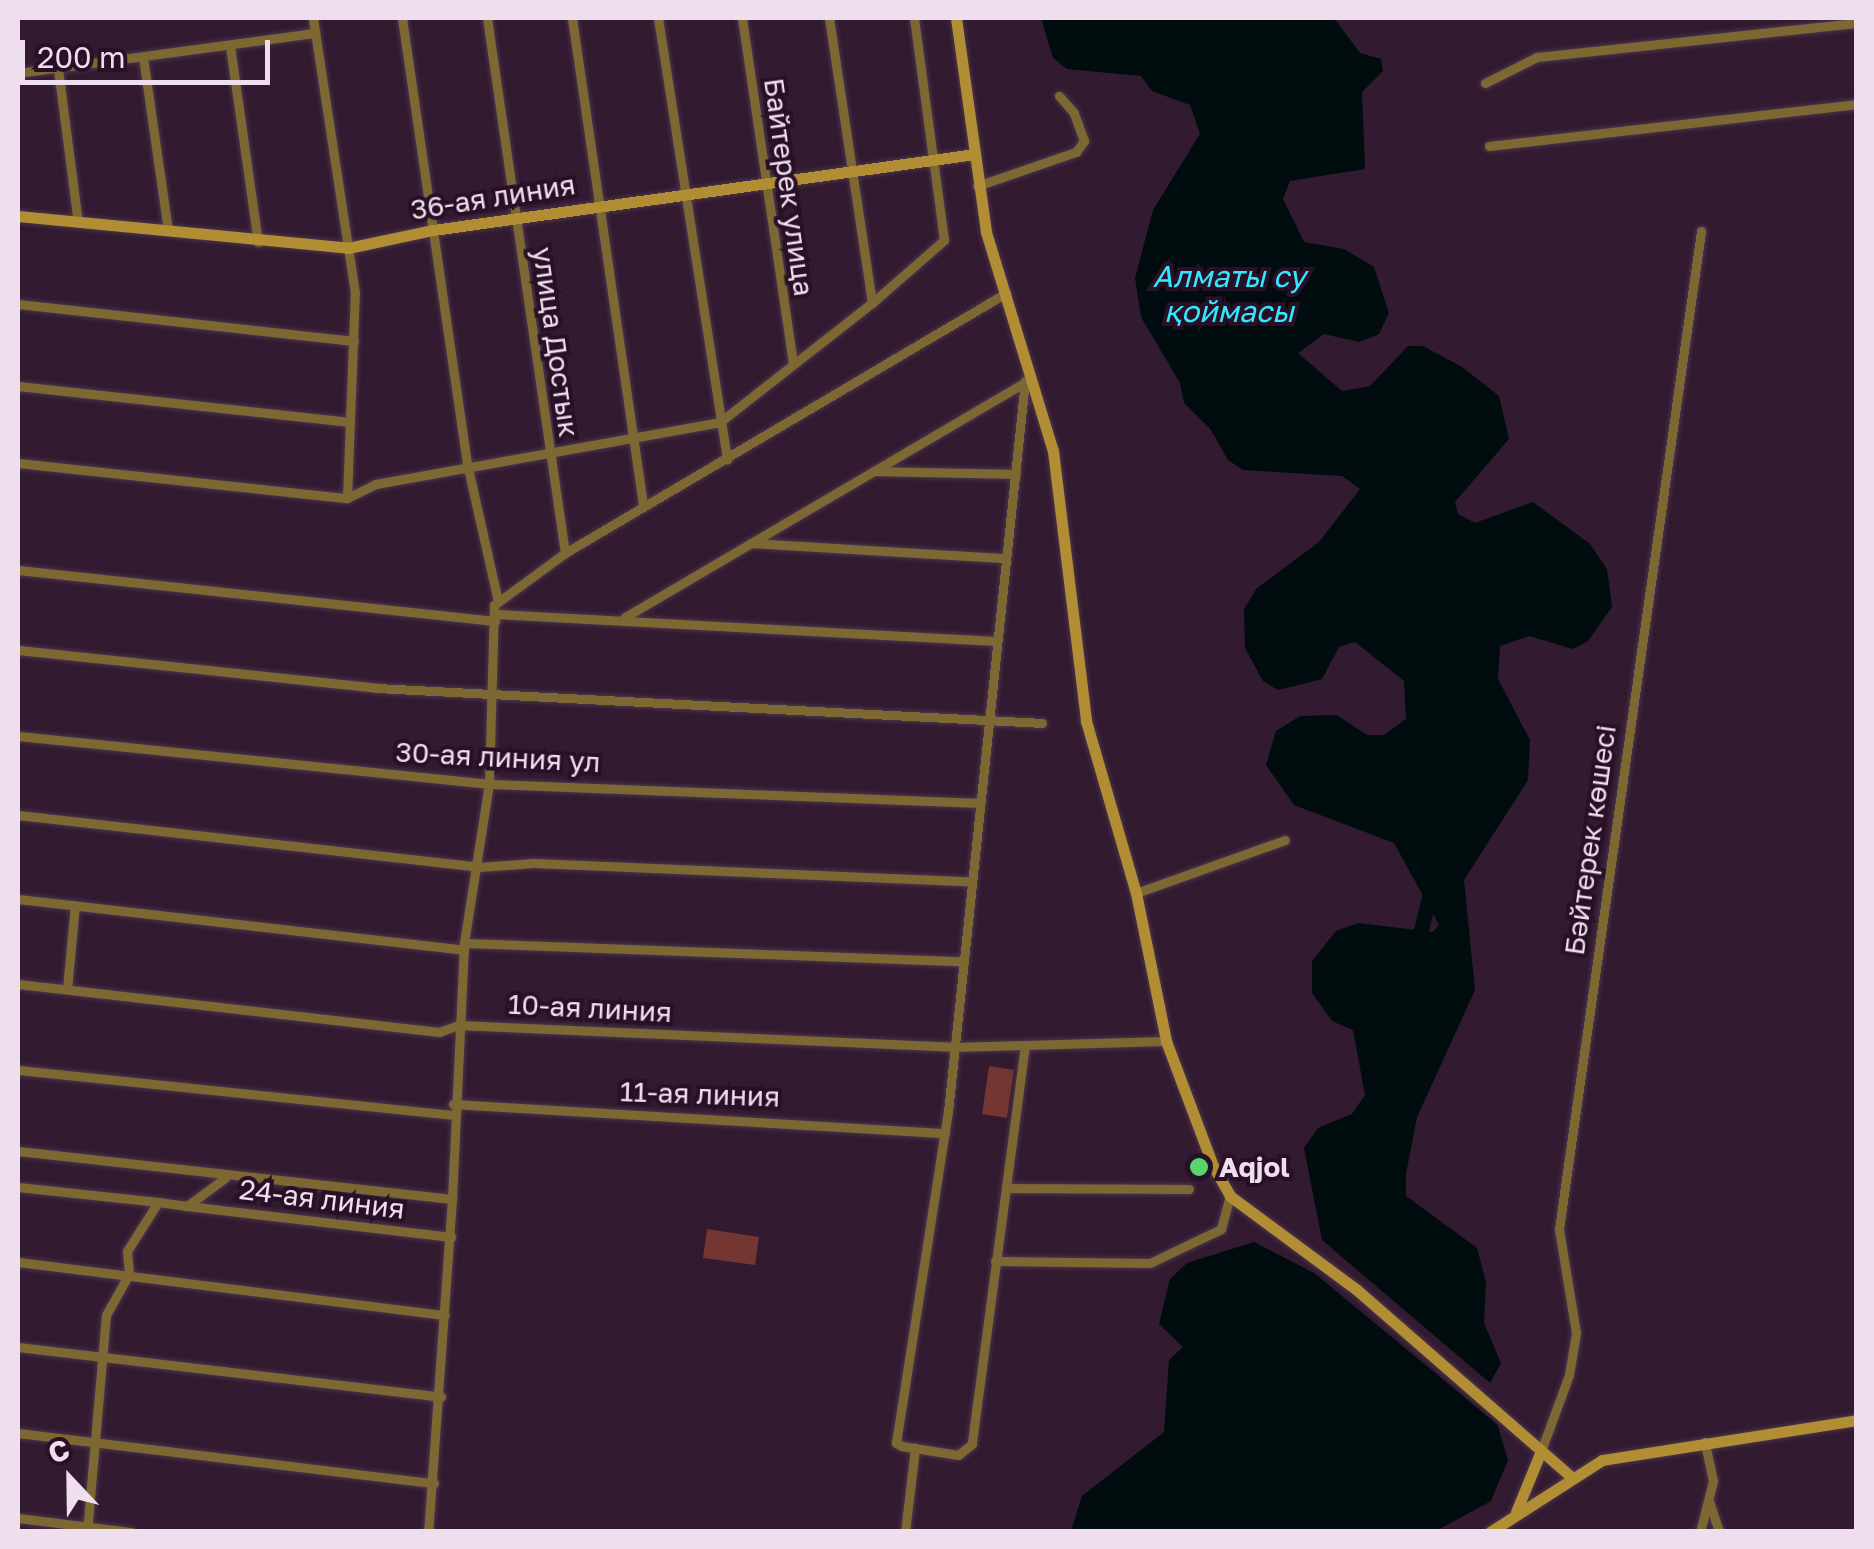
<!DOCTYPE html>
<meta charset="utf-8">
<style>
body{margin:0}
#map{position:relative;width:1874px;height:1549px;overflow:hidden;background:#321a31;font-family:"Golos Text",sans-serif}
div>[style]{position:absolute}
.green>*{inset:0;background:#733630}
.water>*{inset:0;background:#010c0e}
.river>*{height:15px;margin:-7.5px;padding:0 7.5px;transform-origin:7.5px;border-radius:7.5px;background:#010c0e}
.roads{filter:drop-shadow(0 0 2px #4c364b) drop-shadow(0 0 2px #4c364b)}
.street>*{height:9px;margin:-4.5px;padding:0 4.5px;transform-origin:4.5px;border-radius:4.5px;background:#7d6834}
.secondary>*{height:11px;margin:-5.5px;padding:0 5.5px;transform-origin:5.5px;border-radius:5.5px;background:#b18e34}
.dots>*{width:28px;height:28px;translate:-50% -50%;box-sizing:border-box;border:5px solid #281027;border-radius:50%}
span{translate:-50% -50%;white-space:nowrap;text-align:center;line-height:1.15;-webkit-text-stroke:8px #281027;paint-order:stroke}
.street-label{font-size:28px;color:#efdfee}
.poi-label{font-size:28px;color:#efdfee;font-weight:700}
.left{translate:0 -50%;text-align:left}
.water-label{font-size:30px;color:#33e7fd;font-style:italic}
.frame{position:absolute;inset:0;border:20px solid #efdfee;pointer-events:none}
.north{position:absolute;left:20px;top:1429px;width:100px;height:100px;-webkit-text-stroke:8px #281027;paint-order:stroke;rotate:338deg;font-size:28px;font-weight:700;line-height:40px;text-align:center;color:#efdfee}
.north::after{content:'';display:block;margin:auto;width:35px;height:45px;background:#efdfee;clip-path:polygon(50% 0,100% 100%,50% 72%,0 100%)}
.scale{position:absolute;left:20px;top:40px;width:250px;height:45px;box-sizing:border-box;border:5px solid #efdfee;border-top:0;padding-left:12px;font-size:30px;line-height:35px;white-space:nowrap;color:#efdfee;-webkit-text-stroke:8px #281027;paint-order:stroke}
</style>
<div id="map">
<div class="green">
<i style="clip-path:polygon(989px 1066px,1014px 1070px,1007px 1118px,982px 1114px)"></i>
<i style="clip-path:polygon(707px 1229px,759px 1237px,755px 1265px,703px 1258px)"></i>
</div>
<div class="water">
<i style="clip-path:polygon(1041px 18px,1334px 18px,1360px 53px,1381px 59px,1383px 71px,1362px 92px,1365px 169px,1290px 181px,1283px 199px,1304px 242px,1344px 249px,1374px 267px,1389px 313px,1379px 334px,1359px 342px,1324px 334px,1298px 353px,1342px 391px,1370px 386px,1408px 346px,1423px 346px,1462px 367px,1499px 396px,1509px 439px,1455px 502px,1458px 514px,1475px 523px,1533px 502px,1590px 544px,1607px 569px,1612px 607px,1588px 641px,1573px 649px,1529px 636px,1500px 646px,1498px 679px,1530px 740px,1528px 780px,1464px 880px,1475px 990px,1417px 1117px,1406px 1174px,1406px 1196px,1477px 1248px,1486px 1282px,1484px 1323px,1501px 1363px,1490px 1383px,1322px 1240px,1304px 1148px,1318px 1128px,1352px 1114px,1365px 1095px,1353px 1030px,1332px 1021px,1312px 993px,1312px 961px,1336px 931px,1358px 923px,1433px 932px,1439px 925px,1394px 843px,1294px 805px,1266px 765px,1276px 731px,1300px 716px,1337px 715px,1367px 735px,1384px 735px,1406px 719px,1404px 681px,1355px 642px,1339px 647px,1322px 679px,1278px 690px,1263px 681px,1245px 648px,1244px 609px,1256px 589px,1319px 542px,1360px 489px,1342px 476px,1243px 470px,1228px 460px,1211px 430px,1184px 403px,1180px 383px,1141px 317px,1135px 278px,1153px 210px,1200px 134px,1190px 105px,1152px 91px,1141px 76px,1067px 69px,1053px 58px)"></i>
<i style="clip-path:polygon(1254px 1242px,1314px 1273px,1497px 1424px,1508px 1460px,1491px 1501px,1436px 1531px,1071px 1531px,1082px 1496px,1164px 1432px,1169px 1360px,1183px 1347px,1159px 1324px,1170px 1279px,1187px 1263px)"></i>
</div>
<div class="river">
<i style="left:1417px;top:946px;width:67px;rotate:-76.2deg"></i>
</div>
<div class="roads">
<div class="street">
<i style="left:402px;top:18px;width:455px;rotate:81.7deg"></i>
<i style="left:468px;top:468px;width:136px;rotate:77.3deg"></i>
<i style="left:487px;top:18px;width:541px;rotate:81.71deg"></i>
<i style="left:572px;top:18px;width:494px;rotate:81.7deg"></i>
<i style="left:658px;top:18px;width:447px;rotate:81.1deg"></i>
<i style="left:742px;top:18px;width:349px;rotate:81.6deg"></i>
<i style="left:829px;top:18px;width:288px;rotate:81.4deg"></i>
<i style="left:230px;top:46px;width:198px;rotate:81.9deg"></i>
<i style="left:143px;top:57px;width:175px;rotate:81.8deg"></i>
<i style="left:58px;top:69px;width:155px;rotate:82.6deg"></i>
<i style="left:18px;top:73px;width:300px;rotate:-7.7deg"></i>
<i style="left:1485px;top:83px;width:58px;rotate:-26.6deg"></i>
<i style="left:1537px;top:57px;width:321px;rotate:-6.1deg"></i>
<i style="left:1489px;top:146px;width:369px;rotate:-6.5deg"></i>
<i style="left:977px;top:186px;width:105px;rotate:-19deg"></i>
<i style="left:1076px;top:152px;width:14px;rotate:-54deg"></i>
<i style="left:1084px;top:141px;width:30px;rotate:-110deg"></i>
<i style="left:1074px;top:113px;width:23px;rotate:-131deg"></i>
<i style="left:18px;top:304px;width:338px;rotate:6.3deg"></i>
<i style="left:18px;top:386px;width:334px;rotate:6.2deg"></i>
<i style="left:18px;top:463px;width:331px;rotate:6.1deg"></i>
<i style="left:347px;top:498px;width:205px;rotate:-87.8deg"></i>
<i style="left:355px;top:293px;width:278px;rotate:-98.7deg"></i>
<i style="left:874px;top:471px;width:142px;rotate:1.2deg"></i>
<i style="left:347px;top:498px;width:32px;rotate:-26deg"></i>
<i style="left:376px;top:484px;width:350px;rotate:-10.2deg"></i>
<i style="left:720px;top:422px;width:193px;rotate:-38.1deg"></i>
<i style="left:872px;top:303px;width:96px;rotate:-41.2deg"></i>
<i style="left:944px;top:240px;width:224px;rotate:-97.7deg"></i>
<i style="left:751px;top:543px;width:255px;rotate:3.4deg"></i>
<i style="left:18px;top:570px;width:480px;rotate:6.1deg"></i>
<i style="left:496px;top:614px;width:501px;rotate:3.09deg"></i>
<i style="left:625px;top:617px;width:470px;rotate:-30.4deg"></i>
<i style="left:18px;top:650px;width:361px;rotate:6deg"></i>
<i style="left:377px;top:688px;width:666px;rotate:3.01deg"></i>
<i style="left:18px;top:736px;width:473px;rotate:5.8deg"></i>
<i style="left:489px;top:784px;width:488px;rotate:2.2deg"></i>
<i style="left:18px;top:815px;width:464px;rotate:6.4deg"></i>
<i style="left:479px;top:867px;width:54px;rotate:-4.2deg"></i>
<i style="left:533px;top:863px;width:435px;rotate:2.4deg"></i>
<i style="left:1136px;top:893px;width:158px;rotate:-19.6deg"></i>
<i style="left:18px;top:899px;width:449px;rotate:6.5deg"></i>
<i style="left:464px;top:943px;width:499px;rotate:2.1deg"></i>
<i style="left:18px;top:984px;width:424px;rotate:6.5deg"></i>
<i style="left:439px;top:1032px;width:20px;rotate:-20deg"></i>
<i style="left:458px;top:1025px;width:496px;rotate:2.5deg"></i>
<i style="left:954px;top:1047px;width:212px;rotate:-1.6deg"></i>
<i style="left:67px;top:989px;width:84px;rotate:-84.6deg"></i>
<i style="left:1025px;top:1045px;width:403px;rotate:97.6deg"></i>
<i style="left:972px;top:1444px;width:18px;rotate:142deg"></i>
<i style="left:958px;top:1455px;width:57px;rotate:-170.9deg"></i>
<i style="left:902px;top:1446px;width:7px;rotate:-153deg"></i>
<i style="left:896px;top:1443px;width:335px;rotate:-81.1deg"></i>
<i style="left:948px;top:1112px;width:735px;rotate:-83.99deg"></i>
<i style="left:18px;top:1070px;width:437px;rotate:5.9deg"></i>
<i style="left:453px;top:1104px;width:493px;rotate:3.4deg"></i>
<i style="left:18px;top:1151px;width:437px;rotate:6.3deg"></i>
<i style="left:452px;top:1199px;width:334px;rotate:94.1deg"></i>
<i style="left:18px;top:1187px;width:141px;rotate:6.1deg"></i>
<i style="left:1006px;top:1188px;width:183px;rotate:0.3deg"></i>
<i style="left:452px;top:1199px;width:256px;rotate:-87.3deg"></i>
<i style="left:464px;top:943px;width:161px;rotate:-81.1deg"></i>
<i style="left:489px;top:784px;width:179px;rotate:-88.4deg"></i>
<i style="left:494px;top:605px;width:88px;rotate:-36.2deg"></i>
<i style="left:565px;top:553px;width:512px;rotate:-30.52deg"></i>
<i style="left:187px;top:1206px;width:266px;rotate:6.7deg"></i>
<i style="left:995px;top:1261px;width:155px;rotate:0.7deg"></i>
<i style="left:1150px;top:1263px;width:79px;rotate:-25.6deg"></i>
<i style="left:1221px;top:1229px;width:34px;rotate:-75deg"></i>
<i style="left:18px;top:1262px;width:430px;rotate:7.1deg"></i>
<i style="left:18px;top:1347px;width:426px;rotate:6.7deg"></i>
<i style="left:18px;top:1433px;width:419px;rotate:6.9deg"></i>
<i style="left:1541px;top:1451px;width:81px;rotate:-69.8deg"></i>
<i style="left:1569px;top:1375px;width:43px;rotate:-80.5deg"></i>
<i style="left:1576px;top:1333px;width:105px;rotate:-99.3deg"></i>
<i style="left:1559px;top:1229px;width:1008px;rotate:-81.9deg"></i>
<i style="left:1709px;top:1501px;width:33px;rotate:72deg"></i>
<i style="left:18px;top:1518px;width:114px;rotate:7.1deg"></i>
<i style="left:87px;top:1532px;width:218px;rotate:-85deg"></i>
<i style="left:106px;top:1315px;width:47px;rotate:-60.7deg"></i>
<i style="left:129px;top:1274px;width:23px;rotate:-95deg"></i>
<i style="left:127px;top:1251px;width:58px;rotate:-57.7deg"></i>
<i style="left:158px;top:1202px;width:29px;rotate:8deg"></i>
<i style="left:187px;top:1206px;width:47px;rotate:-36.4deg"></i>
<i style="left:905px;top:1532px;width:85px;rotate:-83.2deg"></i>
<i style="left:1700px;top:1532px;width:53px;rotate:-75.7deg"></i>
<i style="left:1713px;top:1481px;width:40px;rotate:-102deg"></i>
</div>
<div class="secondary">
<i style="left:956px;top:18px;width:216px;rotate:82deg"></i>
<i style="left:986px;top:232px;width:229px;rotate:73deg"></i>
<i style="left:1053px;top:451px;width:272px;rotate:83deg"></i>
<i style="left:1086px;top:721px;width:179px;rotate:73.8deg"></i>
<i style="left:1136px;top:893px;width:151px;rotate:78.5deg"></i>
<i style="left:1166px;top:1041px;width:134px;rotate:69.4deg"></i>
<i style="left:1213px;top:1166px;width:34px;rotate:60deg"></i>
<i style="left:1230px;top:1196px;width:158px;rotate:36.5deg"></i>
<i style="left:1357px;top:1290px;width:284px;rotate:41.1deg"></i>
<i style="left:18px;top:216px;width:332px;rotate:5.5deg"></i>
<i style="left:348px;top:248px;width:87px;rotate:-12deg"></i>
<i style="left:433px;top:230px;width:547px;rotate:-7.98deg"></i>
<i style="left:1516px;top:1512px;width:66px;rotate:-67.7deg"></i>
<i style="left:1490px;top:1532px;width:133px;rotate:-32.7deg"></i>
<i style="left:1602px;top:1460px;width:257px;rotate:-8.9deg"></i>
</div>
</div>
<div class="dots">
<i style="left:1199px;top:1167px;background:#57d670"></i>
</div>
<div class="street-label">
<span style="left:789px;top:187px;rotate:82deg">Байтерек улица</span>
<span style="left:493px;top:197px;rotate:-9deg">36-ая линия</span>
<span style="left:556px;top:342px;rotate:82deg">улица Достык</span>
<span style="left:498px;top:757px;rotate:3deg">30-ая линия ул</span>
<span style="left:1590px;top:840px;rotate:-82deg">Бәйтерек көшесі</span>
<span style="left:590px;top:1008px;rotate:3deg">10-ая линия</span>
<span style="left:700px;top:1094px;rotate:2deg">11-ая линия</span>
<span style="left:322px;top:1199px;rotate:7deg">24-ая линия</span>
</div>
<div class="poi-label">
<span class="left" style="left:1219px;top:1167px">Aqjol</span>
</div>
<div class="water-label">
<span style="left:1229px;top:293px">Алматы су<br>қоймасы</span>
</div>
<div class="frame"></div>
<div class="north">С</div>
<div class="scale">200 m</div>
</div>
